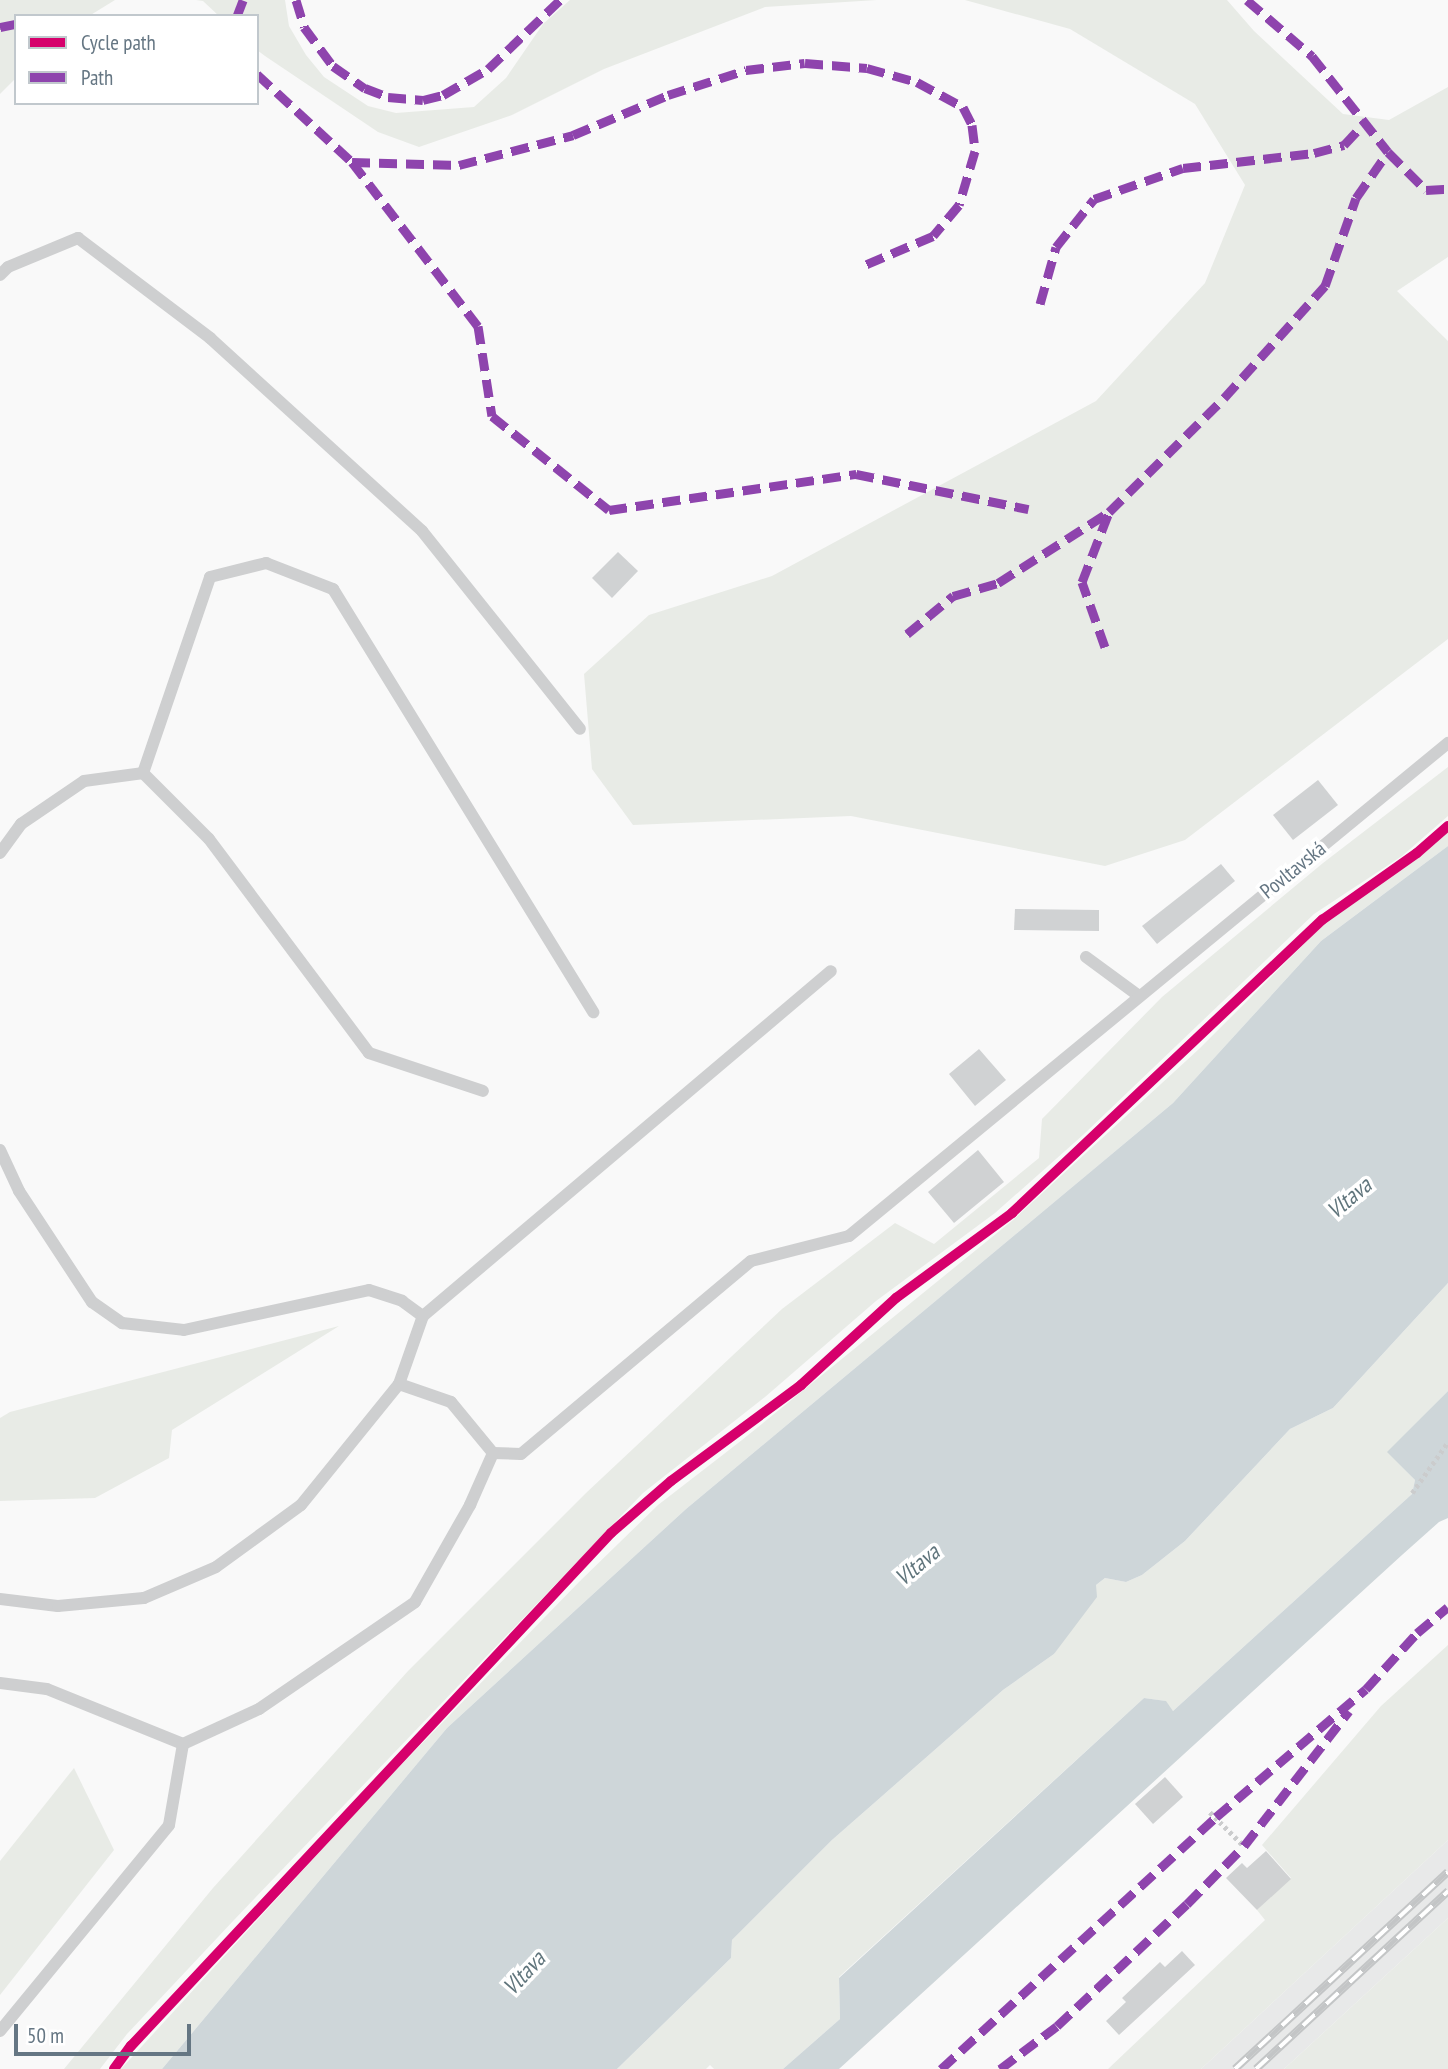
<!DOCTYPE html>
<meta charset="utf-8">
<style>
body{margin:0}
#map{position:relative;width:1448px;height:2069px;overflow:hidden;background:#f9f9f9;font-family:"PT Sans Narrow",sans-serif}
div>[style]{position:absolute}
.built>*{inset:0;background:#e8e9e9}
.green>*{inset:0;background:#e8ebe6}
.water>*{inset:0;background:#ced6d9}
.building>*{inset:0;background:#d0d2d3}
.path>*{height:4.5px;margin-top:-2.25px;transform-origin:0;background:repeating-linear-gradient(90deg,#cbcccd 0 3.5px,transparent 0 7px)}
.service>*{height:12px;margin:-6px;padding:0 6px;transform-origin:6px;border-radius:6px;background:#cecfd0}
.rail>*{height:8px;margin-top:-4px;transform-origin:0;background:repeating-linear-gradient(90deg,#fff 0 16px,#c3c5c6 0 32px);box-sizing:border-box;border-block:2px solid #c3c5c6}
.quiet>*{height:9px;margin-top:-4.5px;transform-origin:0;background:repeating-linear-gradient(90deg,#8e44ad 0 18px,transparent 0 27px)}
.cycleway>*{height:10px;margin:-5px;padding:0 5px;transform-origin:5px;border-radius:5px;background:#d6006c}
span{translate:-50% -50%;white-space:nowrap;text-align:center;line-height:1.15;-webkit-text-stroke:7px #fff;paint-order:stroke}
.street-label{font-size:21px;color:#657683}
.water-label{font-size:23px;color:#60757c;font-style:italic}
.legend{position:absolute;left:14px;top:14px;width:245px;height:91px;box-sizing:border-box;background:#fff;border:2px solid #c1c8cd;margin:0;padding:9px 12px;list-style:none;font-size:21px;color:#657683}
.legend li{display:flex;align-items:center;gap:14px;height:35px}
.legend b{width:35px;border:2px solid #c1c8cd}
.scale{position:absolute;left:14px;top:2024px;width:177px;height:32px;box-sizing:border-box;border:4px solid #657683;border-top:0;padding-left:9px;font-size:21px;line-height:24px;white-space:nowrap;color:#657683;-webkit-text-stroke:5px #fff;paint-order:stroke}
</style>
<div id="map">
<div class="built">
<i style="clip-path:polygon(1448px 1840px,1448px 1918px,1284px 2069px,1201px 2069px)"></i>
</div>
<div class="green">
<i style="clip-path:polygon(0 0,115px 0,89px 16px,16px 16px,16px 78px,0 94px)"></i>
<i style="clip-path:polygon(196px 0,285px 0,289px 26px,306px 55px,324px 77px,368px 106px,396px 113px,474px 107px,506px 78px,543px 24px,570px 0,877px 0,765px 7px,604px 69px,512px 115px,419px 147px,378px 132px,265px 56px,257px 50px,257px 16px,219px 16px,203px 1px)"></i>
<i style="clip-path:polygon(965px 0,1227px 0,1254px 31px,1343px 114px,1389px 120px,1448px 87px,1448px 257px,1397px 291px,1448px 341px,1448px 639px,1185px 840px,1105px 866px,851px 816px,633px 825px,592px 769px,584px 674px,649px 615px,772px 576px,1096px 401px,1205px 283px,1245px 185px,1195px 104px,1070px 29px)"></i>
<i style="clip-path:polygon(1448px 767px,1448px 816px,1402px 856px,1314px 914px,1083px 1135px,995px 1213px,876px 1301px,765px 1397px,643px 1493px,234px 1920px,127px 2034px,100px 2069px,64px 2069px,213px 1888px,408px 1671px,586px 1493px,782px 1309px,895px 1223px,934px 1244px,1039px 1158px,1042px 1119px,1162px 997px,1323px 863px)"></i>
<i style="clip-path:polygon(1448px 830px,1448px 846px,1321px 941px,1173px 1103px,686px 1509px,447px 1728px,162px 2069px,121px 2069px,370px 1797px,579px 1582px,658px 1505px,742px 1440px,1013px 1220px,1199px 1049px,1325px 923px)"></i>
<i style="clip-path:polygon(1448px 1283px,1448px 1391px,1388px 1452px,1415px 1480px,1412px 1494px,1173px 1711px,1165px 1701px,1144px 1698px,839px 1977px,840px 2019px,783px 2069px,714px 2069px,710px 2065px,706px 2069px,617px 2069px,731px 1958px,732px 1940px,832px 1840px,1003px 1690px,1054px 1654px,1096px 1585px,1105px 1578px,1126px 1582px,1142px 1575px,1185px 1541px,1290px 1429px,1333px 1408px)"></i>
<i style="clip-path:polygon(339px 1326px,172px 1430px,169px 1458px,95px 1498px,0 1501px,0 1418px,10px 1412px)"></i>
<i style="clip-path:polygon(1448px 1645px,1448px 1840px,1201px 2069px,1108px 2069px,1265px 1920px,1257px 1910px,1291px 1878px,1262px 1845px,1381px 1706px)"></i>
<i style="clip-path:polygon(74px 1768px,114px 1850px,0 1995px,0 1861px)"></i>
<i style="clip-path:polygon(1448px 1918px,1448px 2069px,1284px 2069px)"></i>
</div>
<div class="water">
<i style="clip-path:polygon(1448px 846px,1448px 1283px,1333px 1408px,1290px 1429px,1185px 1541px,1142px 1575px,1126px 1582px,1105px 1578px,1096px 1585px,1097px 1597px,1054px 1654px,1003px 1690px,832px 1840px,732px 1940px,731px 1958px,617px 2069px,162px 2069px,447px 1728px,686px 1509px,1173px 1103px,1321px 941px)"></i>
<i style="clip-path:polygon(1448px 1391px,1448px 1518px,1439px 1522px,1402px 1555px,839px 2069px,783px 2069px,840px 2019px,839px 1978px,1144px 1698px,1166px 1701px,1173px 1711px,1412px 1494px,1415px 1480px,1387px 1452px)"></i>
</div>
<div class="building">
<i style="clip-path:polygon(618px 552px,638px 571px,612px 598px,592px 578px)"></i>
<i style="clip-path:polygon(1318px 780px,1338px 805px,1293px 840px,1273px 815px)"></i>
<i style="clip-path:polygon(1221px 864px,1235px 881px,1157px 944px,1142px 926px)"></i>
<i style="clip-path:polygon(1015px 909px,1099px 910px,1099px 931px,1014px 930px)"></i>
<i style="clip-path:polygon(979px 1049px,1006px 1080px,975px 1106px,949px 1074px)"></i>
<i style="clip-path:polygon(978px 1150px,1004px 1182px,954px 1223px,928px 1192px)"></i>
<i style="clip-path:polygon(1165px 1777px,1183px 1797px,1153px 1824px,1135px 1804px)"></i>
<i style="clip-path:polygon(1266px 1851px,1291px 1879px,1257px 1910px,1226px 1878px,1242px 1863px,1247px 1868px)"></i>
<i style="clip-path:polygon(1182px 1951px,1195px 1965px,1119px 2035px,1106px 2021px,1126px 2002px,1122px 1998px,1160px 1962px,1165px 1967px)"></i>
</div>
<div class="path">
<i style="left:1412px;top:1493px;width:62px;rotate:-54.8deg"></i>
<i style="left:1210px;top:1812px;width:48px;rotate:45deg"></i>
</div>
<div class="service">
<i style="left:0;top:275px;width:11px;rotate:-45deg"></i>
<i style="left:8px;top:267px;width:76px;rotate:-22.5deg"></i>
<i style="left:78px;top:238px;width:166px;rotate:37.1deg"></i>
<i style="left:210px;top:338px;width:287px;rotate:42.3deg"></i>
<i style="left:422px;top:531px;width:253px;rotate:51.4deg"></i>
<i style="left:143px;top:773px;width:207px;rotate:-71.1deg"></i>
<i style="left:210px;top:577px;width:58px;rotate:-14deg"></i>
<i style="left:266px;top:563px;width:72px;rotate:21.2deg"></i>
<i style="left:333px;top:589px;width:497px;rotate:58.4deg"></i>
<i style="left:0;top:853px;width:36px;rotate:-54deg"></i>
<i style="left:21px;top:824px;width:76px;rotate:-34.3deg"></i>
<i style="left:84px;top:781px;width:60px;rotate:-7.7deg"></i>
<i style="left:143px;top:773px;width:93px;rotate:45deg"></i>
<i style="left:209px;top:839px;width:267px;rotate:53.2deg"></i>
<i style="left:369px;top:1053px;width:120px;rotate:18.4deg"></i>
<i style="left:1086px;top:957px;width:66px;rotate:36.3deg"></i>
<i style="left:0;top:1150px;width:45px;rotate:65.1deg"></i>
<i style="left:19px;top:1191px;width:133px;rotate:56.7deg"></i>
<i style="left:92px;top:1302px;width:37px;rotate:35deg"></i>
<i style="left:122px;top:1323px;width:62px;rotate:6.4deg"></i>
<i style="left:184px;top:1330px;width:189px;rotate:-12.2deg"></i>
<i style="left:369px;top:1290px;width:35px;rotate:18deg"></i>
<i style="left:402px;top:1301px;width:26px;rotate:36deg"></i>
<i style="left:493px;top:1453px;width:28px;rotate:2deg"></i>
<i style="left:521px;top:1454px;width:300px;rotate:-40deg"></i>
<i style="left:751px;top:1261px;width:101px;rotate:-14.3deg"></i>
<i style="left:849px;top:1236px;width:776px;rotate:-39.46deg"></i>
<i style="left:0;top:1599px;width:58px;rotate:6.9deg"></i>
<i style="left:58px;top:1606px;width:86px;rotate:-5.3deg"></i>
<i style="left:144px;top:1598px;width:78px;rotate:-23.3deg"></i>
<i style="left:216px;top:1567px;width:105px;rotate:-36.1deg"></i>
<i style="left:301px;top:1505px;width:156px;rotate:-51deg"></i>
<i style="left:399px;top:1384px;width:72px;rotate:-70.6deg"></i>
<i style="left:423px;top:1316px;width:534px;rotate:-40.22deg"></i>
<i style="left:0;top:1683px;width:47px;rotate:7.3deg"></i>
<i style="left:47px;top:1689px;width:147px;rotate:22deg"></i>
<i style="left:183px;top:1744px;width:84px;rotate:-24.7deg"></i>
<i style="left:259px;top:1709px;width:189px;rotate:-34.4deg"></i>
<i style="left:415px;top:1602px;width:112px;rotate:-60.4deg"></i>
<i style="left:470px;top:1505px;width:57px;rotate:-66.1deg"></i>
<i style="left:493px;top:1453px;width:66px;rotate:-129.5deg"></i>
<i style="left:451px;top:1402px;width:55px;rotate:-160.9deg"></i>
<i style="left:0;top:2031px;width:266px;rotate:-50.6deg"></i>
<i style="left:169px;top:1825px;width:82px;rotate:-80.2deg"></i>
</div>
<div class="rail">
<i style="left:1235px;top:2069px;width:290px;rotate:-42.8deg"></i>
<i style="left:1256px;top:2069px;width:262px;rotate:-42.8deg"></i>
</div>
<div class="quiet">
<i style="left:296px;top:0;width:28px;rotate:73deg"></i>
<i style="left:304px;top:27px;width:49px;rotate:53.4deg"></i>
<i style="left:333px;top:66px;width:39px;rotate:35deg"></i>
<i style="left:365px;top:88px;width:25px;rotate:21deg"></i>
<i style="left:388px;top:97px;width:35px;rotate:5deg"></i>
<i style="left:423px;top:100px;width:21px;rotate:-14deg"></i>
<i style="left:443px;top:95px;width:52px;rotate:-30deg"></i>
<i style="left:488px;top:69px;width:100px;rotate:-43.8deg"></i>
<i style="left:1247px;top:0;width:86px;rotate:40.7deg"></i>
<i style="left:1312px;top:56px;width:122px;rotate:51.6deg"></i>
<i style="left:1388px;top:152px;width:54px;rotate:45deg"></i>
<i style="left:1426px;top:190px;width:22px;rotate:-3deg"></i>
<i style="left:237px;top:16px;width:17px;rotate:-69deg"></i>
<i style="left:0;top:27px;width:16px;rotate:-11deg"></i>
<i style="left:257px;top:74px;width:129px;rotate:42.8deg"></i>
<i style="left:352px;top:162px;width:207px;rotate:52.5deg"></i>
<i style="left:478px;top:326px;width:91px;rotate:81.2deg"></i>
<i style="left:492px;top:416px;width:150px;rotate:38.8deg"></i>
<i style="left:609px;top:510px;width:250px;rotate:-8.3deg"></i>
<i style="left:856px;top:474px;width:176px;rotate:11.5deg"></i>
<i style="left:352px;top:162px;width:107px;rotate:1.6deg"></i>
<i style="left:459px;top:165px;width:118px;rotate:-14.7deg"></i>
<i style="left:573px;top:135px;width:103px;rotate:-22.8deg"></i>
<i style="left:668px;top:95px;width:82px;rotate:-17.8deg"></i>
<i style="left:746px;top:70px;width:59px;rotate:-6.8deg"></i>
<i style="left:805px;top:63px;width:62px;rotate:4.6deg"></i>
<i style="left:867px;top:68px;width:52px;rotate:15.6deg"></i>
<i style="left:917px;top:82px;width:52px;rotate:28.5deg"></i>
<i style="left:963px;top:107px;width:20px;rotate:63deg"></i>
<i style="left:972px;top:125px;width:26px;rotate:83deg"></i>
<i style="left:975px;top:151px;width:56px;rotate:106.5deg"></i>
<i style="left:959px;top:205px;width:40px;rotate:130deg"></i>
<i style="left:933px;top:236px;width:79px;rotate:157deg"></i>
<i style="left:1040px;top:304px;width:59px;rotate:-74.3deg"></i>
<i style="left:1056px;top:247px;width:61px;rotate:-51.6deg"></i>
<i style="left:1094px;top:199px;width:94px;rotate:-19.2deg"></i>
<i style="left:1183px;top:168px;width:132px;rotate:-6.5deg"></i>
<i style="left:1314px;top:153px;width:31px;rotate:-15deg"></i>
<i style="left:1344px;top:145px;width:33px;rotate:-47deg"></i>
<i style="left:907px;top:634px;width:60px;rotate:-39.6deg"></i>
<i style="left:953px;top:596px;width:47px;rotate:-16.1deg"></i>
<i style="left:998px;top:583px;width:132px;rotate:-32.6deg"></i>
<i style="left:1109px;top:512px;width:162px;rotate:-44.7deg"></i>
<i style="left:1224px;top:398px;width:151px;rotate:-48deg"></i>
<i style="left:1325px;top:286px;width:93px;rotate:-70.6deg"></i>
<i style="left:1356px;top:198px;width:56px;rotate:-55.2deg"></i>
<i style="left:1105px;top:647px;width:69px;rotate:-109.5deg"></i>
<i style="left:1082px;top:582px;width:75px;rotate:-68.9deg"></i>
<i style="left:941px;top:2069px;width:373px;rotate:-42.5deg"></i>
<i style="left:1216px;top:1817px;width:197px;rotate:-40.5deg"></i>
<i style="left:1366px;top:1689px;width:76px;rotate:-47.7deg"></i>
<i style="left:1417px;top:1633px;width:40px;rotate:-40deg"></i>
<i style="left:1000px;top:2069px;width:71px;rotate:-37deg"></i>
<i style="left:1057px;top:2026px;width:178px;rotate:-43.2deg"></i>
<i style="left:1187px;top:1904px;width:81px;rotate:-45.5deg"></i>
<i style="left:1244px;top:1846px;width:171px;rotate:-52.1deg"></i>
</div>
<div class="cycleway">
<i style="left:114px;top:2069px;width:29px;rotate:-54deg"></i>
<i style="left:131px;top:2046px;width:703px;rotate:-46.9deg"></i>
<i style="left:611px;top:1533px;width:79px;rotate:-40.9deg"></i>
<i style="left:671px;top:1481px;width:162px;rotate:-36.4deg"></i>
<i style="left:801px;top:1385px;width:129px;rotate:-42.5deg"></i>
<i style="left:896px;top:1298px;width:144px;rotate:-36.2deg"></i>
<i style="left:1012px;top:1213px;width:427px;rotate:-43.4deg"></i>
<i style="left:1322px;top:920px;width:116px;rotate:-35.2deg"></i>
<i style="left:1417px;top:853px;width:41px;rotate:-41.1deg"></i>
</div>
<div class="street-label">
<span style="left:1293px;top:870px;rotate:-39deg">Povltavská</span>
</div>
<div class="water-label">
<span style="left:1349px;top:1198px;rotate:-40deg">Vltava</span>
<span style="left:917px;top:1565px;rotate:-40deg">Vltava</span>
<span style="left:524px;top:1973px;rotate:-47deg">Vltava</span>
</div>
<ul class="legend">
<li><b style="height:9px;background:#d6006c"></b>Cycle path</li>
<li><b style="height:9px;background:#8e44ad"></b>Path</li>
</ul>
<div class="scale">50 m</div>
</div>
